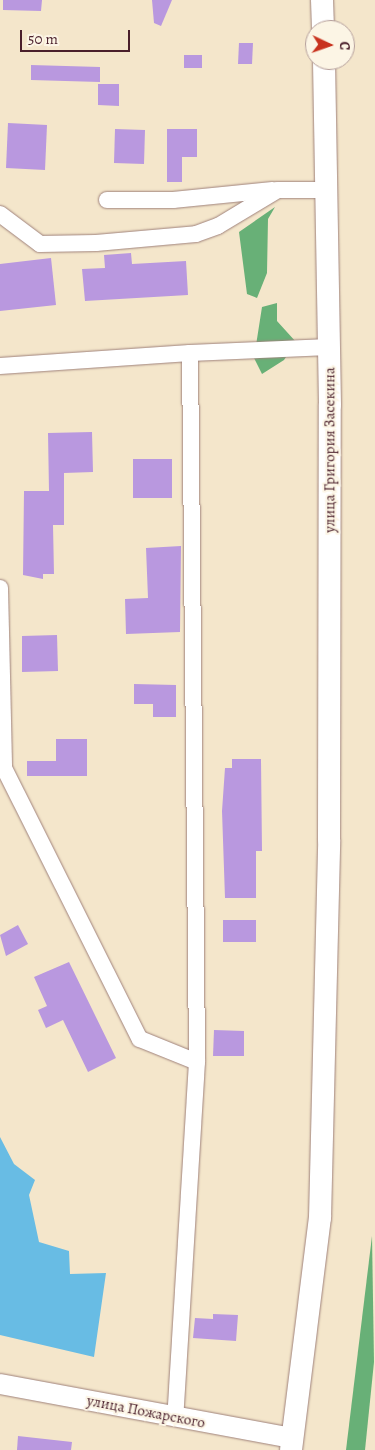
<!DOCTYPE html>
<meta charset="utf-8">
<style>
body{margin:0}
#map{position:relative;width:375px;height:1450px;overflow:hidden;background:#f4e6cb;font-family:Alegreya,serif}
div>[style]{position:absolute}
.forest>*{inset:0;background:#68b077}
.water>*{inset:0;background:#68bce4}
.building>*{inset:0;background:#b998df}
.roads{filter:drop-shadow(0 0 1px #9f827b) drop-shadow(0 0 1px #9f827b)}
.minor>*{height:16px;margin:-8px;padding:0 8px;transform-origin:8px;border-radius:8px;background:#fff}
.tertiary>*{height:20px;margin:-10px;padding:0 10px;transform-origin:10px;border-radius:10px;background:#fff}
.secondary>*{height:22px;margin:-11px;padding:0 11px;transform-origin:11px;border-radius:11px;background:#fff}
span{translate:-50% -50%;white-space:nowrap;text-align:center;line-height:1.15;-webkit-text-stroke:4px #fcf5e5;paint-order:stroke}
.street-label{font-size:15px;color:#4a1f2b}
.north{position:absolute;left:305px;top:20px;width:50px;height:50px;box-sizing:border-box;background:#fcf5e5;border:1px solid #b59f9b;border-radius:50%;rotate:93deg;font-size:14px;font-weight:700;line-height:20px;text-align:center;color:#4a1f2b}
.north::after{content:'';display:block;margin:auto;width:18px;height:22px;background:#c8321e;clip-path:polygon(50% 0,100% 100%,50% 72%,0 100%)}
.scale{position:absolute;left:20px;top:30px;width:110px;height:22px;box-sizing:border-box;border:2px solid #4a1f2b;border-top:0;padding-left:6px;font-size:15px;line-height:18px;white-space:nowrap;color:#4a1f2b;-webkit-text-stroke:4px #fcf5e5;paint-order:stroke}
</style>
<div id="map">
<div class="forest">
<i style="clip-path:polygon(275px 207px,268px 219px,267px 273px,257px 298px,247px 294px,239px 232px)"></i>
<i style="clip-path:polygon(277px 303px,277px 321px,296px 342px,284px 360px,262px 374px,254px 358px,262px 307px)"></i>
<i style="clip-path:polygon(372px 1236px,374px 1362px,365px 1450px,346px 1450px)"></i>
</div>
<div class="water">
<i style="clip-path:polygon(0 1137px,14px 1164px,35px 1180px,29px 1195px,39px 1242px,69px 1251px,70px 1274px,106px 1273px,94px 1357px,0 1335px)"></i>
</div>
<div class="building">
<i style="clip-path:polygon(3px 0,42px 0,41px 11px,3px 10px)"></i>
<i style="clip-path:polygon(152px 0,172px 0,161px 26px,154px 23px)"></i>
<i style="clip-path:polygon(239px 43px,253px 43px,252px 64px,238px 64px)"></i>
<i style="clip-path:polygon(184px 55px,202px 55px,202px 68px,184px 68px)"></i>
<i style="clip-path:polygon(31px 65px,100px 67px,100px 82px,31px 80px)"></i>
<i style="clip-path:polygon(98px 84px,119px 84px,119px 106px,98px 105px)"></i>
<i style="clip-path:polygon(8px 123px,47px 125px,45px 170px,6px 168px)"></i>
<i style="clip-path:polygon(115px 129px,145px 130px,144px 164px,114px 163px)"></i>
<i style="clip-path:polygon(167px 129px,197px 129px,197px 157px,182px 157px,182px 182px,167px 182px)"></i>
<i style="clip-path:polygon(131px 253px,132px 264px,186px 261px,188px 295px,85px 301px,82px 269px,105px 268px,104px 255px)"></i>
<i style="clip-path:polygon(51px 258px,56px 305px,0 311px,0 264px)"></i>
<i style="clip-path:polygon(92px 432px,93px 472px,64px 473px,64px 525px,53px 525px,54px 574px,43px 574px,43px 579px,23px 575px,24px 491px,49px 491px,48px 433px)"></i>
<i style="clip-path:polygon(133px 459px,172px 459px,172px 498px,133px 498px)"></i>
<i style="clip-path:polygon(181px 546px,180px 632px,126px 634px,125px 599px,148px 598px,146px 548px)"></i>
<i style="clip-path:polygon(57px 635px,58px 671px,22px 672px,22px 636px)"></i>
<i style="clip-path:polygon(134px 684px,176px 685px,176px 717px,153px 717px,153px 704px,134px 704px)"></i>
<i style="clip-path:polygon(56px 739px,87px 739px,87px 776px,27px 776px,27px 761px,56px 761px)"></i>
<i style="clip-path:polygon(232px 759px,261px 759px,262px 851px,256px 851px,256px 898px,225px 898px,222px 811px,225px 768px,232px 768px)"></i>
<i style="clip-path:polygon(223px 920px,256px 920px,256px 942px,223px 942px)"></i>
<i style="clip-path:polygon(18px 925px,28px 944px,6px 956px,0 935px)"></i>
<i style="clip-path:polygon(69px 962px,116px 1058px,88px 1072px,63px 1020px,46px 1028px,38px 1010px,47px 1006px,34px 977px)"></i>
<i style="clip-path:polygon(214px 1030px,244px 1031px,244px 1056px,213px 1056px)"></i>
<i style="clip-path:polygon(213px 1314px,238px 1315px,236px 1341px,193px 1338px,195px 1318px,213px 1319px)"></i>
<i style="clip-path:polygon(18px 1436px,72px 1442px,71px 1450px,17px 1450px)"></i>
</div>
<div class="roads">
<div class="minor">
<i style="left:107px;top:200px;width:66px"></i>
<i style="left:173px;top:200px;width:100px;rotate:-5.7deg"></i>
<i style="left:0;top:214px;width:50px;rotate:36.9deg"></i>
<i style="left:40px;top:244px;width:56px;rotate:-1deg"></i>
<i style="left:96px;top:243px;width:100px;rotate:-5.1deg"></i>
<i style="left:196px;top:234px;width:23px;rotate:-20deg"></i>
<i style="left:218px;top:226px;width:70px;rotate:-31deg"></i>
<i style="left:278px;top:190px;width:49px"></i>
<i style="left:190px;top:353px;width:139px;rotate:-2.5deg"></i>
<i style="left:0;top:366px;width:190px;rotate:-3.9deg"></i>
<i style="left:190px;top:353px;width:709px;rotate:89.43deg"></i>
<i style="left:197px;top:1062px;width:356px;rotate:93.5deg"></i>
<i style="left:0;top:588px;width:180px;rotate:88.7deg"></i>
<i style="left:4px;top:768px;width:303px;rotate:63.4deg"></i>
<i style="left:140px;top:1039px;width:61px;rotate:22deg"></i>
</div>
<div class="tertiary">
<i style="left:0;top:1384px;width:297px;rotate:10.5deg"></i>
</div>
<div class="secondary">
<i style="left:322px;top:0;width:30px;rotate:88deg"></i>
<i style="left:291px;top:1450px;width:234px;rotate:-82.9deg"></i>
<i style="left:320px;top:1218px;width:378px;rotate:-88.6deg"></i>
<i style="left:329px;top:840px;width:435px;rotate:-89.9deg"></i>
<i style="left:330px;top:405px;width:345px;rotate:-91deg"></i>
</div>
</div>
<div class="street-label">
<span style="left:330px;top:450px;rotate:-90deg">улица Григория Засекина</span>
<span style="left:146px;top:1412px;rotate:11deg">улица Пожарского</span>
</div>
<div class="north">С</div>
<div class="scale">50 m</div>
</div>
